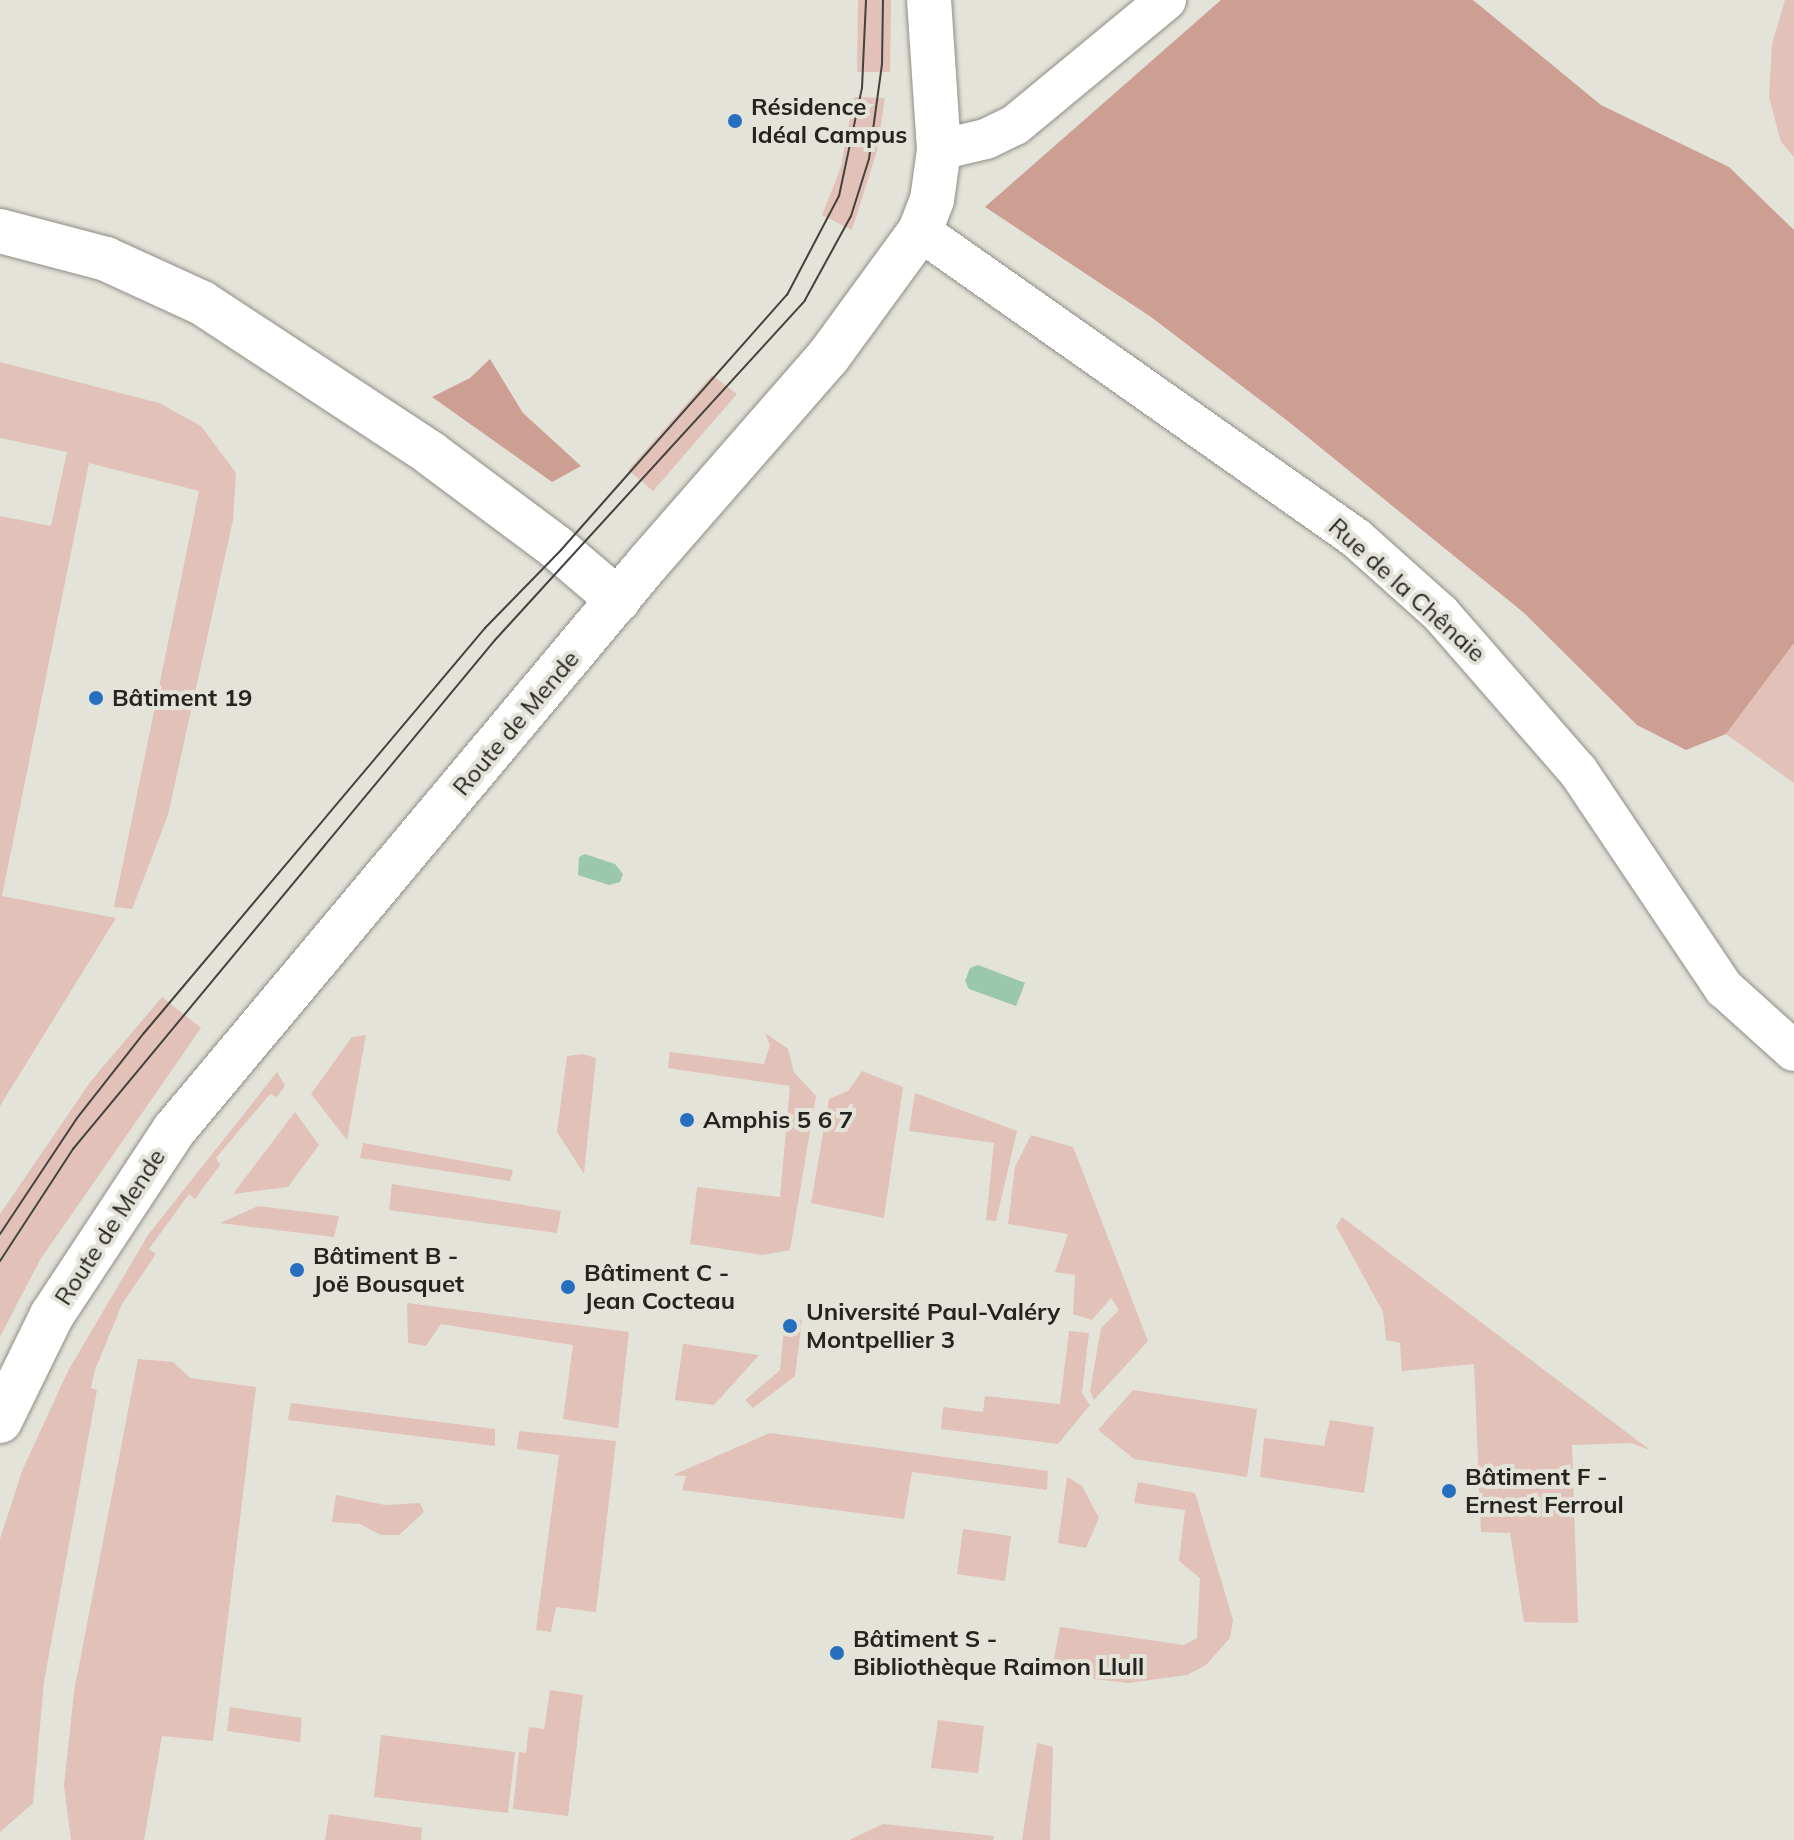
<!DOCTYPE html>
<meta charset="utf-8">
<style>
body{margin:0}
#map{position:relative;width:1794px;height:1840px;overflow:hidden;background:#e4e3d9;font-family:Mulish,sans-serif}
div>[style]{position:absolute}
.green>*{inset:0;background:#e1c1b8}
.forest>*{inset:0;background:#cc9f92}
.water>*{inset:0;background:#9cc7af}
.roads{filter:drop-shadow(0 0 2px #8f8d84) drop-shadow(0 0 2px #8f8d84)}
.street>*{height:40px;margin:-20px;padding:0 20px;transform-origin:20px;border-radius:20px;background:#fff}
.secondary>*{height:44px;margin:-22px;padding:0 22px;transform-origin:22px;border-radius:22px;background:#fff}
.tram>*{height:2px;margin:-1px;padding:0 1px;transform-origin:1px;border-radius:1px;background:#43423e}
.dots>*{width:22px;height:22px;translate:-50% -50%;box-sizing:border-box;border:4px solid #e4e3d9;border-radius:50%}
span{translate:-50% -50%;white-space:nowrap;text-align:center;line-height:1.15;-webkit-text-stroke:8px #e4e3d9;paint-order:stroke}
.poi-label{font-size:24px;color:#252421;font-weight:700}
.left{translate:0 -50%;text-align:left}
.street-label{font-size:24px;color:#252421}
</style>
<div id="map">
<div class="green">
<i style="clip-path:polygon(858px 0,891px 0,890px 72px,857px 72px)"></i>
<i style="clip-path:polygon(1785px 0,1794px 0,1794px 157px,1781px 142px,1769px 97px,1772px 44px)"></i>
<i style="clip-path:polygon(854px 97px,885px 98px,877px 151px,852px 230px,822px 215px,841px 167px)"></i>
<i style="clip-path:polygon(0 362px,159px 403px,201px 426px,236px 473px,233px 520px,168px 815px,132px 909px,114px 907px,199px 491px,89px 463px,2px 896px,116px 918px,0 1106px,0 516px,51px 526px,67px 452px,0 438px)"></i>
<i style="clip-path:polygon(712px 375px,737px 394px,653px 491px,628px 470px)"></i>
<i style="clip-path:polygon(1794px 643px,1794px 783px,1726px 734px)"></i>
<i style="clip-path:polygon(162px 997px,201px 1028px,40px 1260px,0 1337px,0 1214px,91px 1081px)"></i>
<i style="clip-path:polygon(765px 1033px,788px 1049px,794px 1072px,816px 1096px,790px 1250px,763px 1255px,690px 1244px,697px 1187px,780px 1197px,790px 1086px,668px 1068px,670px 1052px,764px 1064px,770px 1045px)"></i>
<i style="clip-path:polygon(366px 1035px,347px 1140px,311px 1094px,352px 1037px)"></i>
<i style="clip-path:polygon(583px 1054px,596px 1058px,584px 1174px,557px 1132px,567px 1056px)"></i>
<i style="clip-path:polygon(862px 1071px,903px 1087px,884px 1218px,811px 1203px,829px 1099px,848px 1091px)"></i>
<i style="clip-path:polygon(277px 1072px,285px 1086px,277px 1097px,270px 1094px,216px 1158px,220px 1165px,195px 1199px,189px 1194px,149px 1249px,156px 1254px,122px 1304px,95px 1370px,91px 1388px,97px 1390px,44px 1682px,33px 1803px,0 1832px,0 1539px,22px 1471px,68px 1371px,148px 1235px)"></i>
<i style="clip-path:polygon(915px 1093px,1017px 1131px,996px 1221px,986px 1220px,994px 1143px,909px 1131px)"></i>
<i style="clip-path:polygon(295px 1112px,319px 1145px,288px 1187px,233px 1194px)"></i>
<i style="clip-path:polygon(1031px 1135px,1073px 1147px,1148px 1341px,1094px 1400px,1090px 1391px,1101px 1328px,1119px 1310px,1111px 1298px,1092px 1320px,1073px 1314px,1075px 1275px,1055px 1272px,1068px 1234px,1008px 1224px,1015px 1167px)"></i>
<i style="clip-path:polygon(363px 1143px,513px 1170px,510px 1181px,360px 1158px)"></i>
<i style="clip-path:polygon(392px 1184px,561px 1211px,557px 1233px,389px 1210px)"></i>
<i style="clip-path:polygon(258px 1206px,339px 1216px,334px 1237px,220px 1223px)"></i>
<i style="clip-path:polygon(1342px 1217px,1650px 1450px,1631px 1443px,1572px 1445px,1578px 1623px,1524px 1622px,1510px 1533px,1481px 1532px,1474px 1364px,1402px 1371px,1400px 1343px,1386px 1340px,1383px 1312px,1336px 1226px)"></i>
<i style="clip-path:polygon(407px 1303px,629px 1332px,618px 1428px,563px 1419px,573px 1345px,441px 1324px,426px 1346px,408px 1343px)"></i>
<i style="clip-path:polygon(785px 1317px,802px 1320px,795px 1376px,753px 1408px,745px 1400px,780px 1370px)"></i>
<i style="clip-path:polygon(1069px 1331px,1089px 1333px,1082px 1393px,1090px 1405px,1058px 1444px,941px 1429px,943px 1407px,983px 1412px,985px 1396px,1060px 1404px)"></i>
<i style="clip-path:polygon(683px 1344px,684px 1344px,759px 1355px,714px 1405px,675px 1400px)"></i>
<i style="clip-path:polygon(138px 1359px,173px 1362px,190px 1378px,256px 1387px,213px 1741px,162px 1736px,144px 1840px,71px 1840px,64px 1786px,74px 1692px)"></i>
<i style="clip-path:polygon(1133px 1390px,1257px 1409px,1247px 1477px,1134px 1459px,1098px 1430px)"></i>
<i style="clip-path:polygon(291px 1403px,495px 1429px,495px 1446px,288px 1420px)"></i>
<i style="clip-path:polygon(1330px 1420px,1374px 1427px,1364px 1493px,1260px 1477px,1264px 1438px,1324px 1446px)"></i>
<i style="clip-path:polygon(519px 1431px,616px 1441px,596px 1612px,556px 1607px,551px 1632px,536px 1630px,559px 1455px,517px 1449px)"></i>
<i style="clip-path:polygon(770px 1433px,1048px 1471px,1047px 1490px,912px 1472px,904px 1519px,682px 1490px,686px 1476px,673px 1475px)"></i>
<i style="clip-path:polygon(1067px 1477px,1082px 1486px,1099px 1518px,1086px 1548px,1058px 1543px)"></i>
<i style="clip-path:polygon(1138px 1482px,1195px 1493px,1233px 1620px,1230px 1638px,1206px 1665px,1187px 1675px,1128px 1683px,1051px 1674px,1060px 1627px,1184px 1645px,1197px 1638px,1200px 1578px,1179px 1561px,1185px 1510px,1134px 1503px)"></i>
<i style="clip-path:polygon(336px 1495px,385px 1505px,420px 1503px,424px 1512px,399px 1535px,381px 1535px,360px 1524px,332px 1522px)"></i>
<i style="clip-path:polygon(963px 1529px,1011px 1536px,1005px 1581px,957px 1574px)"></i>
<i style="clip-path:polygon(550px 1690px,583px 1695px,568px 1816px,513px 1809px,519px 1752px,526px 1753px,529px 1727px,544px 1729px)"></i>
<i style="clip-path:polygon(230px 1707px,302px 1718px,300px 1742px,227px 1731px)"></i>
<i style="clip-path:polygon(938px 1720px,984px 1726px,978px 1773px,931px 1768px)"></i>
<i style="clip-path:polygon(381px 1735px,515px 1752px,508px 1813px,374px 1797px)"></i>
<i style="clip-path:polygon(1037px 1743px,1053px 1747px,1050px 1840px,1022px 1840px)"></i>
<i style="clip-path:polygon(329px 1814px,422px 1828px,421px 1840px,325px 1840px)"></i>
<i style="clip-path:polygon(883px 1824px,994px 1836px,993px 1840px,849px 1840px)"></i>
</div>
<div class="forest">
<i style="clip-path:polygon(1221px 0,1473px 0,1601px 105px,1729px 167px,1794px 230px,1794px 643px,1726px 734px,1686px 750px,1637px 725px,1523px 612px,1289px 422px,1151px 317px,985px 207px)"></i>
<i style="clip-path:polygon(490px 359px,523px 413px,581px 466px,552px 482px,432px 397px,470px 378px)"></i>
</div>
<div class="water">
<i style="clip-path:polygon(585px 854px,615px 864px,623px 874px,620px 882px,609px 885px,578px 875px,579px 857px)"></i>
<i style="clip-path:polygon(978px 965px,1025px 983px,1016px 1006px,969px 989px,965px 981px,970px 968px)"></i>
</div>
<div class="roads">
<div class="street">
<i style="left:939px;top:150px;width:48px;rotate:-13.2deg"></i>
<i style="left:986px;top:139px;width:32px;rotate:-26deg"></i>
<i style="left:1015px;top:125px;width:196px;rotate:-39.6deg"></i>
<i style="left:920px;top:231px;width:533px;rotate:35.15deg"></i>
<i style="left:1356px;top:538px;width:113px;rotate:41.8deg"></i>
<i style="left:1440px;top:613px;width:210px;rotate:48.9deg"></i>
<i style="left:1578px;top:771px;width:262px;rotate:56.1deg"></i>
<i style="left:1724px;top:988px;width:94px;rotate:42deg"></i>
</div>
<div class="secondary">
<i style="left:0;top:231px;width:110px;rotate:14.8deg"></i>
<i style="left:106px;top:259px;width:106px;rotate:24.6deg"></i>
<i style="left:202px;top:303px;width:273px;rotate:33.3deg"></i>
<i style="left:430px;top:453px;width:157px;rotate:36.7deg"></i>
<i style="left:556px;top:547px;width:82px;rotate:40.5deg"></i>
<i style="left:0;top:1421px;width:118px;rotate:-63.9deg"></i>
<i style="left:52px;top:1315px;width:222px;rotate:-56.6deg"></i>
<i style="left:174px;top:1130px;width:740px;rotate:-50.1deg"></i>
<i style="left:649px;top:562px;width:272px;rotate:-48.9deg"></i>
<i style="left:828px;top:357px;width:156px;rotate:-53.9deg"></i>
<i style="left:920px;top:231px;width:33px;rotate:-69deg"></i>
<i style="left:932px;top:200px;width:50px;rotate:-82deg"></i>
<i style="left:939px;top:150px;width:150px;rotate:-93.8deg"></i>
</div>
</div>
<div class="tram">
<i style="left:0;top:1234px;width:139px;rotate:-56.4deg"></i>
<i style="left:77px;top:1118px;width:108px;rotate:-51.8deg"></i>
<i style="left:144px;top:1033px;width:529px;rotate:-49.9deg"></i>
<i style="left:485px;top:628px;width:109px;rotate:-45.7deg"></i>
<i style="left:561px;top:550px;width:341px;rotate:-48.5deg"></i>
<i style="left:787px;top:295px;width:112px;rotate:-62.3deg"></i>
<i style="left:839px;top:196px;width:110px;rotate:-78deg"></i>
<i style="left:862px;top:88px;width:88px;rotate:-87.4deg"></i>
<i style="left:0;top:1261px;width:134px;rotate:-56.9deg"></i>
<i style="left:73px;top:1149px;width:661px;rotate:-50.34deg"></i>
<i style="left:495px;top:640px;width:460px;rotate:-47.6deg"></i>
<i style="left:805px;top:300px;width:96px;rotate:-61.3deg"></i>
<i style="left:851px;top:216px;width:60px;rotate:-72.5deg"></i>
<i style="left:869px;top:159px;width:96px;rotate:-82.2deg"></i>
<i style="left:882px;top:64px;width:64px;rotate:-89.1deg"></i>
</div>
<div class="dots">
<i style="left:735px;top:121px;background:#266ebe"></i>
<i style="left:96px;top:698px;background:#266ebe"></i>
<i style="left:687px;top:1120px;background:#266ebe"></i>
<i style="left:297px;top:1270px;background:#266ebe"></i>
<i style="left:568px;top:1287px;background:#266ebe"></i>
<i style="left:790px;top:1326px;background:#266ebe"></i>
<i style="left:1449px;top:1491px;background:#266ebe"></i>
<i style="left:837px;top:1653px;background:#266ebe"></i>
</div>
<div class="poi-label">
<span class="left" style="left:751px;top:121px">Résidence<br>Idéal Campus</span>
<span class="left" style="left:112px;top:698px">Bâtiment 19</span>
<span class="left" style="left:703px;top:1120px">Amphis 5 6 7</span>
<span class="left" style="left:313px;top:1270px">Bâtiment B -<br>Joë Bousquet</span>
<span class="left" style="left:584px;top:1287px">Bâtiment C -<br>Jean Cocteau</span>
<span class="left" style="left:806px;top:1326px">Université Paul-Valéry<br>Montpellier 3</span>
<span class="left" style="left:1465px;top:1491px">Bâtiment F -<br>Ernest Ferroul</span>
<span class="left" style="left:853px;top:1653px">Bâtiment S -<br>Bibliothèque Raimon Llull</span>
</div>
<div class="street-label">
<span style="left:1407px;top:590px;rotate:42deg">Rue de la Chênaie</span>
<span style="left:516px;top:723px;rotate:-50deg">Route de Mende</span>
<span style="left:110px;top:1227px;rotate:-57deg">Route de Mende</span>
</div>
</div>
